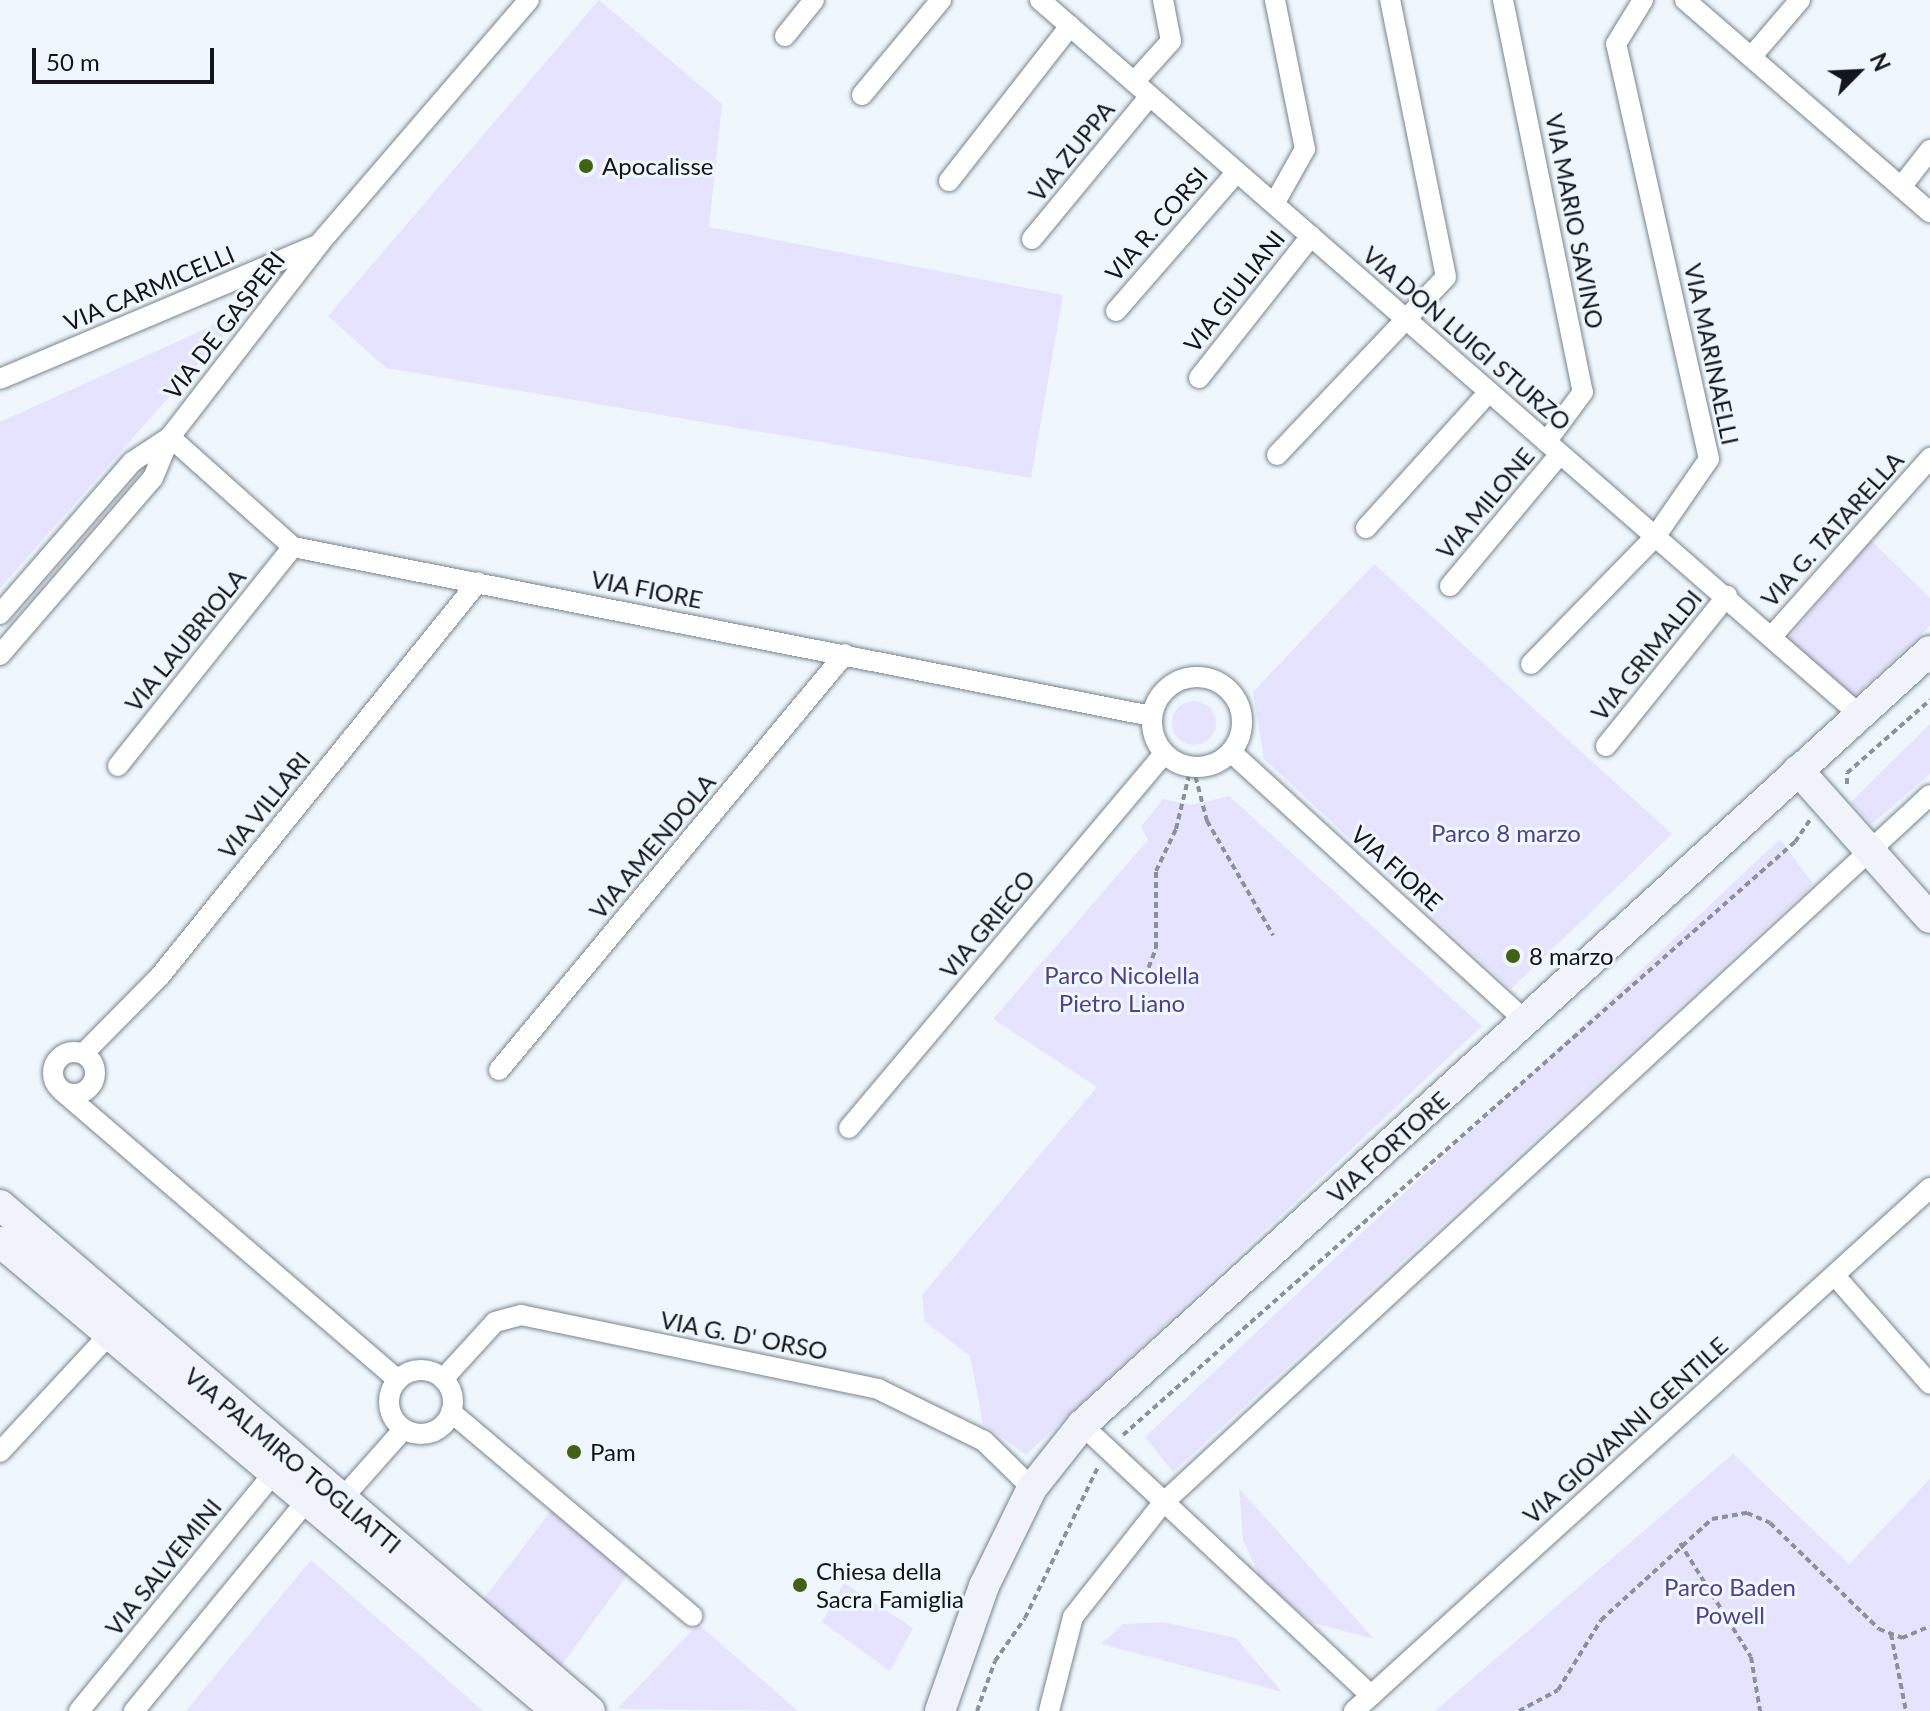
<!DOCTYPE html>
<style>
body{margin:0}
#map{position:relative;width:1930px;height:1711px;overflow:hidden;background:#eff7fd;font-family:Lato,sans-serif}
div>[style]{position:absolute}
.green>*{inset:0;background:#e6e3ff}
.round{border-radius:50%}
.path>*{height:4px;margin-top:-2px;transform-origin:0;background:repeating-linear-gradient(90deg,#8b9196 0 6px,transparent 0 10px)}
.roads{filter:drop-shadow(0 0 2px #79848d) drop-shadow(0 0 2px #79848d)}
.street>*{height:20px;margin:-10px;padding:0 10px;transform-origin:10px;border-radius:10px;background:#fff}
.street>.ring{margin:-10px;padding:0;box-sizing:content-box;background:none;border:20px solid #fff;border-radius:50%}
.secondary>*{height:30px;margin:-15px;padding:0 15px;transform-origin:15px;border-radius:15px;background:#f0f3f9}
.dots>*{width:22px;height:22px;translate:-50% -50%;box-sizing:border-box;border:4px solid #eff7fd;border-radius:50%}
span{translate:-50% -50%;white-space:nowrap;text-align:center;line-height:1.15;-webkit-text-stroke:6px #eff7fd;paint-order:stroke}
.street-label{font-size:24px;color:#12161a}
.poi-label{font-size:24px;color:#12161a}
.left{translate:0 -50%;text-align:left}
.park-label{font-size:24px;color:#4f4286}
.north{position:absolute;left:1818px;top:32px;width:80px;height:80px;-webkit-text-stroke:6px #eff7fd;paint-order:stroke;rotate:66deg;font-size:22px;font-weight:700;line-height:32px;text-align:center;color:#12161a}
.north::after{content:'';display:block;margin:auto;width:28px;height:36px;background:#12161a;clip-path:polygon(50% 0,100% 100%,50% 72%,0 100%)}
.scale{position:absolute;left:32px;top:48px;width:182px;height:36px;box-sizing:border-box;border:4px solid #12161a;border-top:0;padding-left:10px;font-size:24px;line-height:28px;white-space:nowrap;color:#12161a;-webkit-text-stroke:6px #eff7fd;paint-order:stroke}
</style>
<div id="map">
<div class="green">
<i style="clip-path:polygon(599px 0,722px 104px,709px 227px,1063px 295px,1031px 478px,386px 368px,328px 316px)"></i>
<i style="clip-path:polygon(245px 311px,0 588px,0 422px)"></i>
<i style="clip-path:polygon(1871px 540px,1930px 598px,1930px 626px,1851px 699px,1788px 639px)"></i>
<i style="clip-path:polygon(1374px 564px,1672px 834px,1511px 989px,1264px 759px,1253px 692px)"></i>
<i class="round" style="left:1172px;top:701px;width:44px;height:44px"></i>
<i style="clip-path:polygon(1930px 724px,1930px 774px,1872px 824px,1851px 802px)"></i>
<i style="clip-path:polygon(1229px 796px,1482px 1026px,1026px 1455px,983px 1424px,970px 1356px,925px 1322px,922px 1295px,1097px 1087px,993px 1019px,1148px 840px,1141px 827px,1163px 799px,1192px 805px)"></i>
<i style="clip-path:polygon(1780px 839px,1813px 884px,1173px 1472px,1145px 1437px)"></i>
<i style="clip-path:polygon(1733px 1454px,1849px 1564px,1930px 1479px,1930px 1711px,1435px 1711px)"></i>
<i style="clip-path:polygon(1239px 1488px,1374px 1639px,1313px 1623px,1263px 1583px,1243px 1540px)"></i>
<i style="clip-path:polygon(554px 1507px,631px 1570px,556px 1673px,478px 1606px)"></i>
<i style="clip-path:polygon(311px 1560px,483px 1711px,186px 1711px)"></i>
<i style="clip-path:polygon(844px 1583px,913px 1628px,890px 1671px,822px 1622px)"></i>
<i style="clip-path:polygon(1163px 1622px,1236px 1638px,1282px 1692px,1101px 1644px,1123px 1624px)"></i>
<i style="clip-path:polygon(698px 1624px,798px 1711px,617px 1709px)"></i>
</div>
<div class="path">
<i style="left:1193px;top:767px;width:56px;rotate:75.5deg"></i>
<i style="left:1207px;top:821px;width:132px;rotate:59.9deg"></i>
<i style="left:1847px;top:784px;width:11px;rotate:-90deg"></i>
<i style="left:1847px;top:773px;width:111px;rotate:-41.3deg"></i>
<i style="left:1145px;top:977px;width:31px;rotate:-69deg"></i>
<i style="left:1156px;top:948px;width:77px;rotate:-90deg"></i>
<i style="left:1156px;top:871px;width:47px;rotate:-64.5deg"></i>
<i style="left:1176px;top:829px;width:64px;rotate:-76.4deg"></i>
<i style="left:1123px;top:1435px;width:896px;rotate:-41.43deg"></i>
<i style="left:1795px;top:842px;width:27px;rotate:-56deg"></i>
<i style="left:1680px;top:1543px;width:134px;rotate:58.1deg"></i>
<i style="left:1751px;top:1657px;width:55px;rotate:80.5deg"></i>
<i style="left:1891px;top:1634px;width:78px;rotate:79deg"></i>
<i style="left:977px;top:1711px;width:53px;rotate:-70.2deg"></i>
<i style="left:995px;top:1661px;width:52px;rotate:-55.1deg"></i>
<i style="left:1025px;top:1618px;width:168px;rotate:-64.2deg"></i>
<i style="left:1519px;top:1711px;width:44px;rotate:-28.3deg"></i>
<i style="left:1558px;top:1690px;width:82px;rotate:-58.4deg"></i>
<i style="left:1601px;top:1620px;width:150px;rotate:-42.3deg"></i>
<i style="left:1712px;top:1519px;width:36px;rotate:-10deg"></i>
<i style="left:1747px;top:1513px;width:25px;rotate:23deg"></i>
<i style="left:1770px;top:1523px;width:152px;rotate:44.2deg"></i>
<i style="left:1879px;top:1629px;width:25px;rotate:21deg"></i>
<i style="left:1902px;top:1638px;width:30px;rotate:-23deg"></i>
</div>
<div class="roads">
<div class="street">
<i style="left:1040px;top:0;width:1088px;rotate:41.09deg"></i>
<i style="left:1503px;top:0;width:400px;rotate:78.5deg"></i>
<i style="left:1583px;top:392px;width:62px;rotate:126.5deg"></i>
<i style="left:1685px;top:0;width:324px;rotate:40.9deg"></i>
<i style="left:785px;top:36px;width:46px;rotate:-51.1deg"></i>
<i style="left:1752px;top:56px;width:74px;rotate:-49.4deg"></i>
<i style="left:1134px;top:82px;width:55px;rotate:-47.9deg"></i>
<i style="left:1171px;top:41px;width:42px;rotate:-101deg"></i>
<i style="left:862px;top:95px;width:124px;rotate:-50.3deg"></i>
<i style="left:949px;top:181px;width:197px;rotate:-52deg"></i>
<i style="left:1901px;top:187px;width:47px;rotate:-51.9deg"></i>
<i style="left:1274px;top:204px;width:63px;rotate:-60.6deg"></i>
<i style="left:1305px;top:149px;width:152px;rotate:-101.4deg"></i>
<i style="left:1032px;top:239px;width:185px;rotate:-50.5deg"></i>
<i style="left:1116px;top:311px;width:184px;rotate:-49deg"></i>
<i style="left:1199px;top:378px;width:181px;rotate:-51.7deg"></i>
<i style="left:0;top:379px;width:342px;rotate:-22.9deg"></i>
<i style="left:170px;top:437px;width:165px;rotate:41.8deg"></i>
<i style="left:293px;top:547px;width:874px;rotate:11.14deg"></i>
<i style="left:1277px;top:455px;width:245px;rotate:-46.5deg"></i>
<i style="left:1446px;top:277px;width:283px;rotate:-101.4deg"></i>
<i style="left:1366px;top:528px;width:183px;rotate:-47.9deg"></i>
<i style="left:1450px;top:586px;width:172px;rotate:-50.2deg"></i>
<i style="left:0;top:614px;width:201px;rotate:-49deg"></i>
<i style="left:132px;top:462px;width:45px;rotate:-33.3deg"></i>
<i style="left:1773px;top:635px;width:237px;rotate:-48.4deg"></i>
<i style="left:0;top:655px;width:234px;rotate:-49.2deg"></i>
<i style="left:153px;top:478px;width:44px;rotate:-67.5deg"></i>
<i style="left:170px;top:437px;width:244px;rotate:-52.3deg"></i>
<i style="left:319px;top:244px;width:322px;rotate:-49.3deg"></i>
<i style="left:1531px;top:664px;width:177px;rotate:-45.7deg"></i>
<i style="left:1655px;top:537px;width:95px;rotate:-55.3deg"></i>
<i style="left:1709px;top:459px;width:425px;rotate:-102.6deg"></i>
<i style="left:1616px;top:44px;width:52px;rotate:-58.5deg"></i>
<i class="ring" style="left:1152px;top:677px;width:70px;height:70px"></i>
<i style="left:1606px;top:746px;width:193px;rotate:-51.1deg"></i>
<i style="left:1231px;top:752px;width:402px;rotate:42.4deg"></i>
<i style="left:118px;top:766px;width:280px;rotate:-51.4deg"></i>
<i class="ring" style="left:53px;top:1052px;width:22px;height:22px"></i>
<i style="left:83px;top:1054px;width:110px;rotate:-45.4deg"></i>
<i style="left:160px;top:976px;width:506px;rotate:-51.09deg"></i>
<i style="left:499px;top:1070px;width:541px;rotate:-50.25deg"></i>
<i style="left:62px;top:1091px;width:443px;rotate:40.7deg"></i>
<i style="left:849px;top:1128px;width:489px;rotate:-49.9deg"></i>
<i style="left:1836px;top:1277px;width:142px;rotate:48.7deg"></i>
<i class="ring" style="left:389px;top:1370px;width:44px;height:44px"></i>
<i style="left:443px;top:1379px;width:77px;rotate:-47.6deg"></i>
<i style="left:495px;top:1322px;width:27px;rotate:-15deg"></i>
<i style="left:521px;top:1315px;width:365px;rotate:11.7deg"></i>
<i style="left:878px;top:1389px;width:118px;rotate:26.1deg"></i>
<i style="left:984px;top:1441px;width:67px;rotate:44.4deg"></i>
<i style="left:451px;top:1412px;width:316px;rotate:40.2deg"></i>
<i style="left:1082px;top:1425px;width:396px;rotate:43.1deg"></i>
<i style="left:0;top:1452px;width:172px;rotate:-47.1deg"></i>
<i style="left:340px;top:1501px;width:96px;rotate:-48.4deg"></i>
<i style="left:79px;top:1711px;width:318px;rotate:-50.7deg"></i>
<i style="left:134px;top:1711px;width:283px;rotate:-50.6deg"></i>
<i style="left:1049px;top:1711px;width:97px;rotate:-75.7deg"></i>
<i style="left:1073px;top:1617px;width:144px;rotate:-51.8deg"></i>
<i style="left:1162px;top:1504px;width:1045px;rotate:-42.71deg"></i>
<i style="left:1354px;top:1711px;width:778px;rotate:-42.24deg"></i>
</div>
<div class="secondary">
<i style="left:1798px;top:770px;width:198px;rotate:48.3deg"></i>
<i style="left:0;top:1205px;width:777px;rotate:40.62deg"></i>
<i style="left:0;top:1242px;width:728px;rotate:40.1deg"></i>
<i style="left:940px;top:1711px;width:133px;rotate:-70.6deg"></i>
<i style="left:984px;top:1586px;width:109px;rotate:-63.9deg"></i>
<i style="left:1032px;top:1488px;width:80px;rotate:-51.6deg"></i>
<i style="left:1082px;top:1425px;width:1148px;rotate:-42.39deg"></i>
</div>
</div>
<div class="dots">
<i style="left:586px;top:166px;background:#416116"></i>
<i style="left:1513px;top:956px;background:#416116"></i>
<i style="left:574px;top:1452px;background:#416116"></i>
<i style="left:800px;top:1585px;background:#416116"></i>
</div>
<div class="street-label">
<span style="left:1071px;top:151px;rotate:-51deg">VIA ZUPPA</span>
<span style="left:1575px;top:221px;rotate:79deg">VIA MARIO SAVINO</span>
<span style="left:1156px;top:224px;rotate:-49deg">VIA R. CORSI</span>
<span style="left:149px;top:288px;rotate:-23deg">VIA CARMICELLI</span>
<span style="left:1234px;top:291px;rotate:-52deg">VIA GIULIANI</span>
<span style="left:224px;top:325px;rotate:-52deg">VIA DE GASPERI</span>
<span style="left:1467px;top:338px;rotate:41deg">VIA DON LUIGI STURZO</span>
<span style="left:1712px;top:354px;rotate:78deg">VIA MARINAELLI</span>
<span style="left:1485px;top:503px;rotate:-50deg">VIA MILONE</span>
<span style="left:1832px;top:529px;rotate:-48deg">VIA G. TATARELLA</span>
<span style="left:647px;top:589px;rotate:11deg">VIA FIORE</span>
<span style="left:185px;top:640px;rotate:-51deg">VIA LAUBRIOLA</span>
<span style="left:1646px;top:655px;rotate:-51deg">VIA GRIMALDI</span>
<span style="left:264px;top:805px;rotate:-51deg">VIA VILLARI</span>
<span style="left:652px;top:846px;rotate:-50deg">VIA AMENDOLA</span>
<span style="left:1397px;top:868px;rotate:42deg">VIA FIORE</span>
<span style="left:987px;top:924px;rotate:-50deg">VIA GRIECO</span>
<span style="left:1388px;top:1147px;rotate:-42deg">VIA FORTORE</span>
<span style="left:744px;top:1335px;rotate:11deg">VIA G. D' ORSO</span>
<span style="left:1625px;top:1430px;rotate:-42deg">VIA GIOVANNI GENTILE</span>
<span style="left:293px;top:1460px;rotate:40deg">VIA PALMIRO TOGLIATTI</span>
<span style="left:163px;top:1567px;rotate:-51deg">VIA SALVEMINI</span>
</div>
<div class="poi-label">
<span class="left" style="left:602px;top:166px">Apocalisse</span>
<span class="left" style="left:1529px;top:956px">8 marzo</span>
<span class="left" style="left:590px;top:1452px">Pam</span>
<span class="left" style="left:816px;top:1585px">Chiesa della<br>Sacra Famiglia</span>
</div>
<div class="park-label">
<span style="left:1506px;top:833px">Parco 8 marzo</span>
<span style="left:1122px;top:989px">Parco Nicolella<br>Pietro Liano</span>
<span style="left:1730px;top:1601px">Parco Baden<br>Powell</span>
</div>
<div class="north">N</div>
<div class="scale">50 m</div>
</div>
